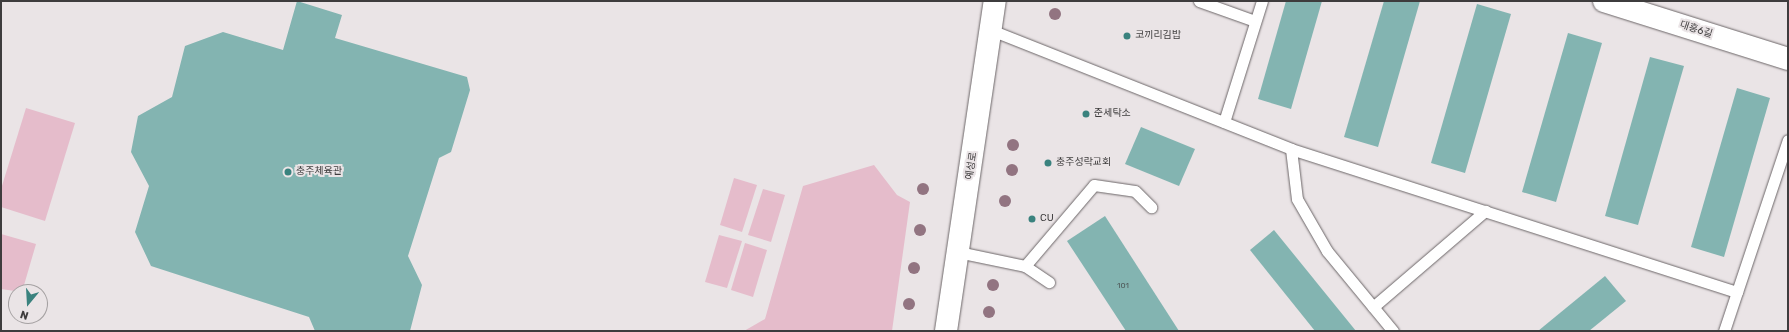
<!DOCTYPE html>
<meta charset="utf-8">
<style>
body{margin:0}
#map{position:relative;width:1789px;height:332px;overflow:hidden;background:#eae4e6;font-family:Rubik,"Noto Sans KR",sans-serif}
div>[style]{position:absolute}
.green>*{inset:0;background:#e5bccb}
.building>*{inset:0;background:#83b4b1}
.roads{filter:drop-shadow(0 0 1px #6c6668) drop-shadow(0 0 1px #6c6668)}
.service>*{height:11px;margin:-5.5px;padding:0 5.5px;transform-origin:5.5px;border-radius:5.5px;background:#fff}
.minor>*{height:22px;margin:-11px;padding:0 11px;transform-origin:11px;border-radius:11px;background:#fff}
.tertiary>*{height:22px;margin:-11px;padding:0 11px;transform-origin:11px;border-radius:11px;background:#fff}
.trees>*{width:12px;height:12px;margin:-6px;border-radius:50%;background:#927481}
.dots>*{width:11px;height:11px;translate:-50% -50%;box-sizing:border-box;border:2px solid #eae4e6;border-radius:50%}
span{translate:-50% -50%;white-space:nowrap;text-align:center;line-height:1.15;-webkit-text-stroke:4px #eae4e6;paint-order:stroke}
.number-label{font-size:8px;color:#4f5a5a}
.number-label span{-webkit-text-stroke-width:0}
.street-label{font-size:10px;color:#3e3c3d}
.poi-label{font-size:10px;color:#3e3c3d}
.left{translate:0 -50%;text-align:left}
.frame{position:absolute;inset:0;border:2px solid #3e3c3d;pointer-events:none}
.north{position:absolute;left:8px;top:284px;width:40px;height:40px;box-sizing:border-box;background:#eae4e6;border:1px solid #a5a1a2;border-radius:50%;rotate:198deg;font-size:11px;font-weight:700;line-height:16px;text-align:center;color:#3e3c3d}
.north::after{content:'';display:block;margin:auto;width:14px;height:18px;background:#3a827e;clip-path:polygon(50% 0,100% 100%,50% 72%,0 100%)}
</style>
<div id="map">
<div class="green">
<i style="clip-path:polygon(26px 108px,75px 123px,45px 221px,1px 207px,1px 189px)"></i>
<i style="clip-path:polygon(874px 165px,897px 195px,910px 202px,892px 331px,744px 331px,765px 319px,803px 186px)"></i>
<i style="clip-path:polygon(734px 178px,757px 185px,742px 232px,720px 225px)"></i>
<i style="clip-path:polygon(763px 189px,785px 195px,771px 242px,748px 235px)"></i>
<i style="clip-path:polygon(1px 234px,36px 244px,22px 292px,1px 289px)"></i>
<i style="clip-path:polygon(719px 235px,742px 241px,727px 288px,705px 282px)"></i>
<i style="clip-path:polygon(745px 243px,767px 250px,753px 297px,731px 290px)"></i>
</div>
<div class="building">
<i style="clip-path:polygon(297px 1px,342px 15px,335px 38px,467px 77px,470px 90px,451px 152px,439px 158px,408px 256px,422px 285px,410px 331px,315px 331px,309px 317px,151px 266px,135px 232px,149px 186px,131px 152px,138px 116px,172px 97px,185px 46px,223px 32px,283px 50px)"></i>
<i style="clip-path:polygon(1286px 1px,1322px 1px,1291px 109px,1258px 99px)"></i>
<i style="clip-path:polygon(1384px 1px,1420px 1px,1378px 147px,1344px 137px)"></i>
<i style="clip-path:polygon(1477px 4px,1511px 14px,1465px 173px,1431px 163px)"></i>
<i style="clip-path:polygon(1568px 33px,1602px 43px,1556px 202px,1522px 192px)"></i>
<i style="clip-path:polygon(1650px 57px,1684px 66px,1638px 225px,1605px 216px)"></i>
<i style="clip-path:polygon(1737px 88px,1770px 98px,1724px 257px,1691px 247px)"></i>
<i style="clip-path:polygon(1141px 127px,1195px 149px,1179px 186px,1125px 164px)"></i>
<i style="clip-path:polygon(1105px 216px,1179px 331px,1126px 331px,1067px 241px)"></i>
<i style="clip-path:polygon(1274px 230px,1356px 331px,1315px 331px,1250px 250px)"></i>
<i style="clip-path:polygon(1605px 276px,1626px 301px,1589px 331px,1538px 331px)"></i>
</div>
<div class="roads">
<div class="service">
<i style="left:1199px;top:1px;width:59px;rotate:19.7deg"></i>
<i style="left:991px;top:30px;width:323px;rotate:21.6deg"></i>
<i style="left:1291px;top:149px;width:468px;rotate:17.8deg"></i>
<i style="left:1737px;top:292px;width:160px;rotate:-71.5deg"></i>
<i style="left:1224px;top:122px;width:127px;rotate:-72.6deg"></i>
<i style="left:1291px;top:149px;width:50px;rotate:83.2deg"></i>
<i style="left:1297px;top:199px;width:60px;rotate:60deg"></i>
<i style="left:1327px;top:251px;width:104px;rotate:50.5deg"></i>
<i style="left:958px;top:252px;width:68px;rotate:11.8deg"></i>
<i style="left:1025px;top:266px;width:29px;rotate:34deg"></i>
<i style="left:1025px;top:266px;width:106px;rotate:-49.6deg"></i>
<i style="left:1094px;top:185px;width:41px;rotate:8.3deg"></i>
<i style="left:1135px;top:191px;width:23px;rotate:45deg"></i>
<i style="left:1373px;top:307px;width:148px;rotate:-40.6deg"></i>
<i style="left:1724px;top:331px;width:41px;rotate:-71.6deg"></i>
</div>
<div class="minor">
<i style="left:1604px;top:1px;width:193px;rotate:17.5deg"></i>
</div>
<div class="tertiary">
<i style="left:946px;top:331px;width:334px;rotate:-81.6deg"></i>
</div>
</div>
<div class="trees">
<i style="left:1055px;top:14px"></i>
<i style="left:1013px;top:145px"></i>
<i style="left:1012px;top:170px"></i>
<i style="left:923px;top:189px"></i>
<i style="left:1005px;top:201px"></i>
<i style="left:920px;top:230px"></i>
<i style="left:914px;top:268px"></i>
<i style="left:993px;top:285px"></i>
<i style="left:909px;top:304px"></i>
<i style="left:989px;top:312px"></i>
</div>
<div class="dots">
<i style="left:1127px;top:36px;background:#3a827e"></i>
<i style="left:1086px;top:114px;background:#3a827e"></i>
<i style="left:1048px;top:163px;background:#3a827e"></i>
<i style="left:288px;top:172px;background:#3a827e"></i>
<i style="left:1032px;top:219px;background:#3a827e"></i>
</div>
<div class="number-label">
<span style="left:1123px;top:286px">101</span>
</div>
<div class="street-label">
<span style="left:1696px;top:30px;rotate:18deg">대흥6길</span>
<span style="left:972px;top:166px;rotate:-81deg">예성로</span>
</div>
<div class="poi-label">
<span class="left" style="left:1135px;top:36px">코끼리김밥</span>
<span class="left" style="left:1094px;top:114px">준세탁소</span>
<span class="left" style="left:1056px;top:163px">충주성락교회</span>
<span class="left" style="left:296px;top:172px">충주체육관</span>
<span class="left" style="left:1040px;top:219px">CU</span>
</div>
<div class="frame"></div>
<div class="north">N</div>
</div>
